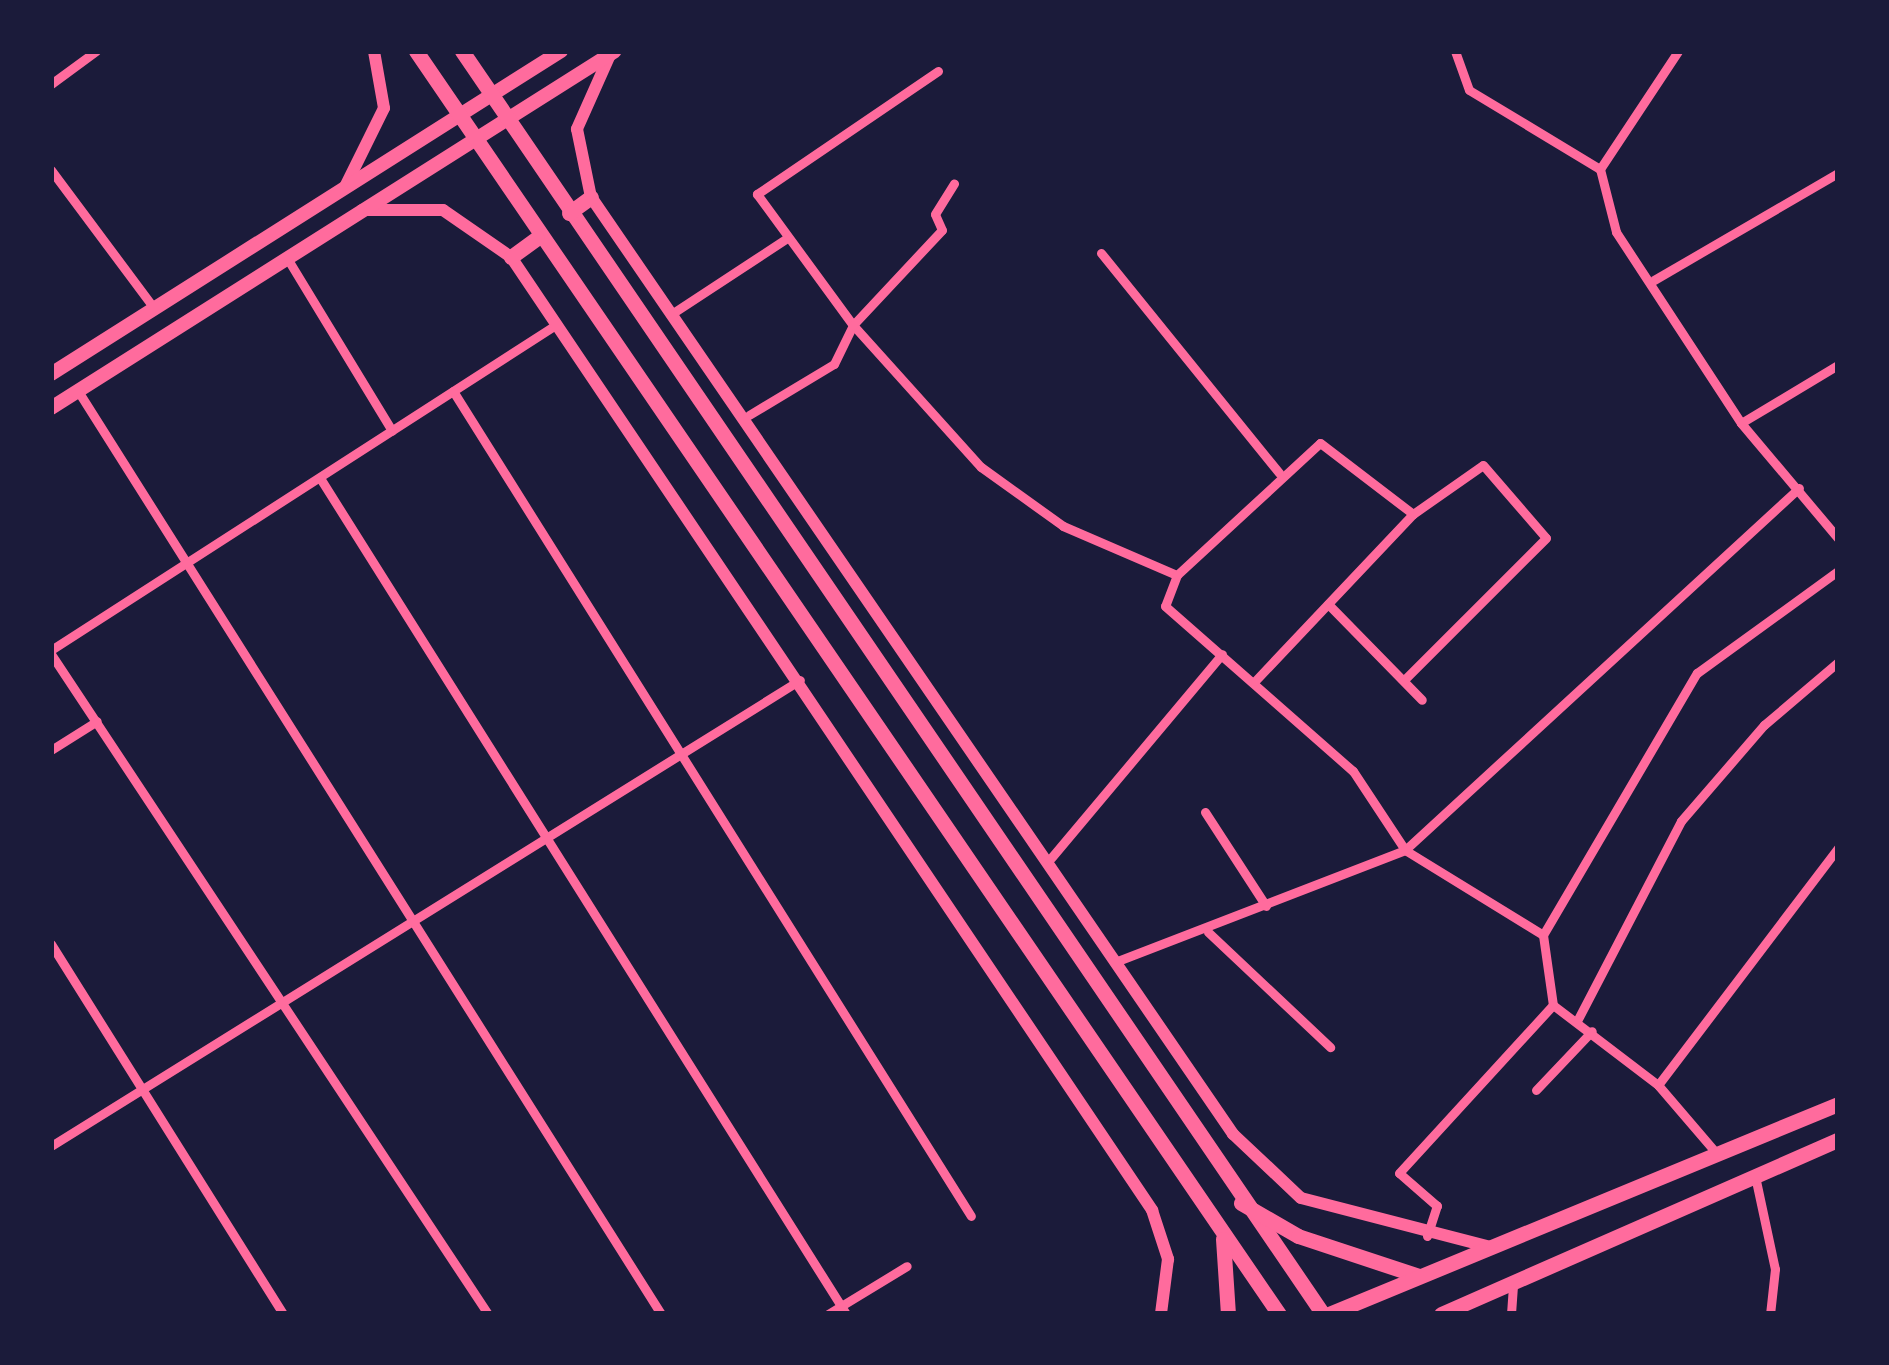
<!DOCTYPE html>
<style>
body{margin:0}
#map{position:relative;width:1889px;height:1365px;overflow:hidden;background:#1b1b3a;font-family:"Sofia Sans Condensed",sans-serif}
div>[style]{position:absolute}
.minor>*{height:9px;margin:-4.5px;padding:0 4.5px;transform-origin:4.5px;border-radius:4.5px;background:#ff6b9d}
.tertiary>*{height:12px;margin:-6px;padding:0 6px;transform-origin:6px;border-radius:6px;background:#ff6b9d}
.secondary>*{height:14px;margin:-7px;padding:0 7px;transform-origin:7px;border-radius:7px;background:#ff6b9d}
.primary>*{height:15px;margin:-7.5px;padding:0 7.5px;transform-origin:7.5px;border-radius:7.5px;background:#ff6b9d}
.trunk>*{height:15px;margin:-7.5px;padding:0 7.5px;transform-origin:7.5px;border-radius:7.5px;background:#ff6b9d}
span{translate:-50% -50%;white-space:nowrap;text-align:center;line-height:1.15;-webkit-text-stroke:12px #1b1b3a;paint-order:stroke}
.frame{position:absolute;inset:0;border:54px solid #1b1b3a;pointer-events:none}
</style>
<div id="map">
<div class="minor">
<i style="left:1455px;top:51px;width:41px;rotate:70.3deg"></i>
<i style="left:1469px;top:90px;width:153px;rotate:31.1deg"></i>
<i style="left:1600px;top:169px;width:65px;rotate:75.7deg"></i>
<i style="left:1616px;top:232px;width:228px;rotate:56.8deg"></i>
<i style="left:1741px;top:423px;width:150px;rotate:49.9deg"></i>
<i style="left:938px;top:71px;width:219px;rotate:145.8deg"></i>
<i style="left:757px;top:194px;width:162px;rotate:53.8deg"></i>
<i style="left:853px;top:325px;width:191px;rotate:48deg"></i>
<i style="left:981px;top:467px;width:101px;rotate:35.7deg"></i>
<i style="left:1063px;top:526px;width:124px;rotate:23.3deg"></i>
<i style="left:51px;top:84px;width:56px;rotate:-36.3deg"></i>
<i style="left:1600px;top:169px;width:141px;rotate:-56.5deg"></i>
<i style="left:51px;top:170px;width:172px;rotate:53.3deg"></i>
<i style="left:1101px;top:253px;width:283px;rotate:51deg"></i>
<i style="left:287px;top:258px;width:202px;rotate:58.7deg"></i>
<i style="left:1654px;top:280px;width:213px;rotate:-30.2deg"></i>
<i style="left:676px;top:311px;width:133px;rotate:-33.3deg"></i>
<i style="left:78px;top:391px;width:1092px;rotate:57.72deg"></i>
<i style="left:453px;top:391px;width:974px;rotate:57.88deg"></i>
<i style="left:749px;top:415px;width:99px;rotate:-31deg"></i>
<i style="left:834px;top:364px;width:43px;rotate:-64deg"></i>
<i style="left:853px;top:325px;width:130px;rotate:-46.9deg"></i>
<i style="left:942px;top:230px;width:17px;rotate:-114deg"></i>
<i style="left:935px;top:214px;width:36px;rotate:-58deg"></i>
<i style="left:1741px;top:423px;width:113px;rotate:-30.9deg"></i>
<i style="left:320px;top:478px;width:988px;rotate:57.82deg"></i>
<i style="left:1413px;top:514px;width:117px;rotate:-142.6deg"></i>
<i style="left:1320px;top:443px;width:195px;rotate:137.3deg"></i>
<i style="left:1177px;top:575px;width:33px;rotate:111deg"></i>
<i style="left:1165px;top:606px;width:250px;rotate:41.3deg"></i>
<i style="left:1353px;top:771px;width:95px;rotate:56.6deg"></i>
<i style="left:1405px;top:850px;width:162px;rotate:31.6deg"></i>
<i style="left:1543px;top:935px;width:71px;rotate:81.9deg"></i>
<i style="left:1553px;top:1005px;width:132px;rotate:37.3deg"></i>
<i style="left:1658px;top:1085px;width:92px;rotate:49.4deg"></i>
<i style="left:1328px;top:604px;width:134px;rotate:45.6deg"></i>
<i style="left:51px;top:650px;width:602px;rotate:-32.79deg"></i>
<i style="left:51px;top:654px;width:792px;rotate:56.49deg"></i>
<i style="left:1255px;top:681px;width:230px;rotate:-46.6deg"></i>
<i style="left:1413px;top:514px;width:85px;rotate:-35deg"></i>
<i style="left:1483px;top:465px;width:96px;rotate:49.2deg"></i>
<i style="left:1546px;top:538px;width:201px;rotate:135deg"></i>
<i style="left:51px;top:750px;width:54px;rotate:-32.2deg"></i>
<i style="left:1205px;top:812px;width:112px;rotate:57deg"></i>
<i style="left:1051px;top:858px;width:266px;rotate:-50deg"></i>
<i style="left:1208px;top:932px;width:168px;rotate:43.3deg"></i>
<i style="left:1543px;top:935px;width:304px;rotate:-59.6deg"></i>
<i style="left:1697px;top:673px;width:174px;rotate:-35.9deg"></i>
<i style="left:51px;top:944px;width:437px;rotate:57.9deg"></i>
<i style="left:1115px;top:962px;width:311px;rotate:-21.1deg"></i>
<i style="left:1405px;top:850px;width:535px;rotate:-42.58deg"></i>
<i style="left:1578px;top:1019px;width:223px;rotate:-62.5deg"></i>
<i style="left:1681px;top:821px;width:127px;rotate:-49.2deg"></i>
<i style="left:1764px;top:725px;width:97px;rotate:-40.4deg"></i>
<i style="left:1658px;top:1085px;width:298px;rotate:-52.8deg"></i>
<i style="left:1536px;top:1090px;width:81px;rotate:-46.5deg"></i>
<i style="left:51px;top:1146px;width:882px;rotate:-31.89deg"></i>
<i style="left:1755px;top:1176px;width:95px;rotate:77.9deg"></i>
<i style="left:1775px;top:1269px;width:45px;rotate:96.3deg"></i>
<i style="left:1427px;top:1236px;width:32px;rotate:-72deg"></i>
<i style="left:1437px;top:1206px;width:50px;rotate:-139deg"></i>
<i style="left:1399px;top:1173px;width:228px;rotate:-47.5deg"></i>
<i style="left:828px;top:1314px;width:92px;rotate:-31.3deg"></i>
<i style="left:1511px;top:1314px;width:31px;rotate:-86deg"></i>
</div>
<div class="tertiary">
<i style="left:609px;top:57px;width:79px;rotate:114deg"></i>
<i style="left:577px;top:129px;width:69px;rotate:78.4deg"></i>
<i style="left:591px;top:197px;width:1136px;rotate:55.58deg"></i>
<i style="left:1233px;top:1134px;width:93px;rotate:43.3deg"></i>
<i style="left:1301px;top:1198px;width:195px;rotate:14.5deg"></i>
<i style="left:345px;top:187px;width:88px;rotate:-63.7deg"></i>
<i style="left:384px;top:108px;width:58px;rotate:-100deg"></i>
<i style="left:362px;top:210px;width:81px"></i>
<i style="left:443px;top:210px;width:83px;rotate:34.7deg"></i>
<i style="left:511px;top:257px;width:1149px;rotate:56.07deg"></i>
<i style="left:1152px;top:1210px;width:52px;rotate:71.9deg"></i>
<i style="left:1168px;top:1259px;width:55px;rotate:97.3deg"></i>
</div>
<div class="secondary">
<i style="left:51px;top:374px;width:604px;rotate:-32.35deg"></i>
<i style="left:51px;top:408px;width:667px;rotate:-32.33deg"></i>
</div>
<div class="primary">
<i style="left:416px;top:51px;width:1530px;rotate:55.66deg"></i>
<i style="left:462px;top:51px;width:1529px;rotate:55.72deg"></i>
<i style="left:569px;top:213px;width:27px;rotate:-36deg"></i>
<i style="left:511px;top:257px;width:32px;rotate:-36deg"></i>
</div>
<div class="trunk">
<i style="left:1241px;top:1203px;width:66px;rotate:30.1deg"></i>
<i style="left:1298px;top:1236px;width:127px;rotate:18.3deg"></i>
<i style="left:1223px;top:1239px;width:75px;rotate:86.2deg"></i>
<i style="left:1329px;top:1314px;width:551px;rotate:-22.42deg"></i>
<i style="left:1441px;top:1314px;width:433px;rotate:-23.7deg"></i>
</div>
<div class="frame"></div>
</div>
